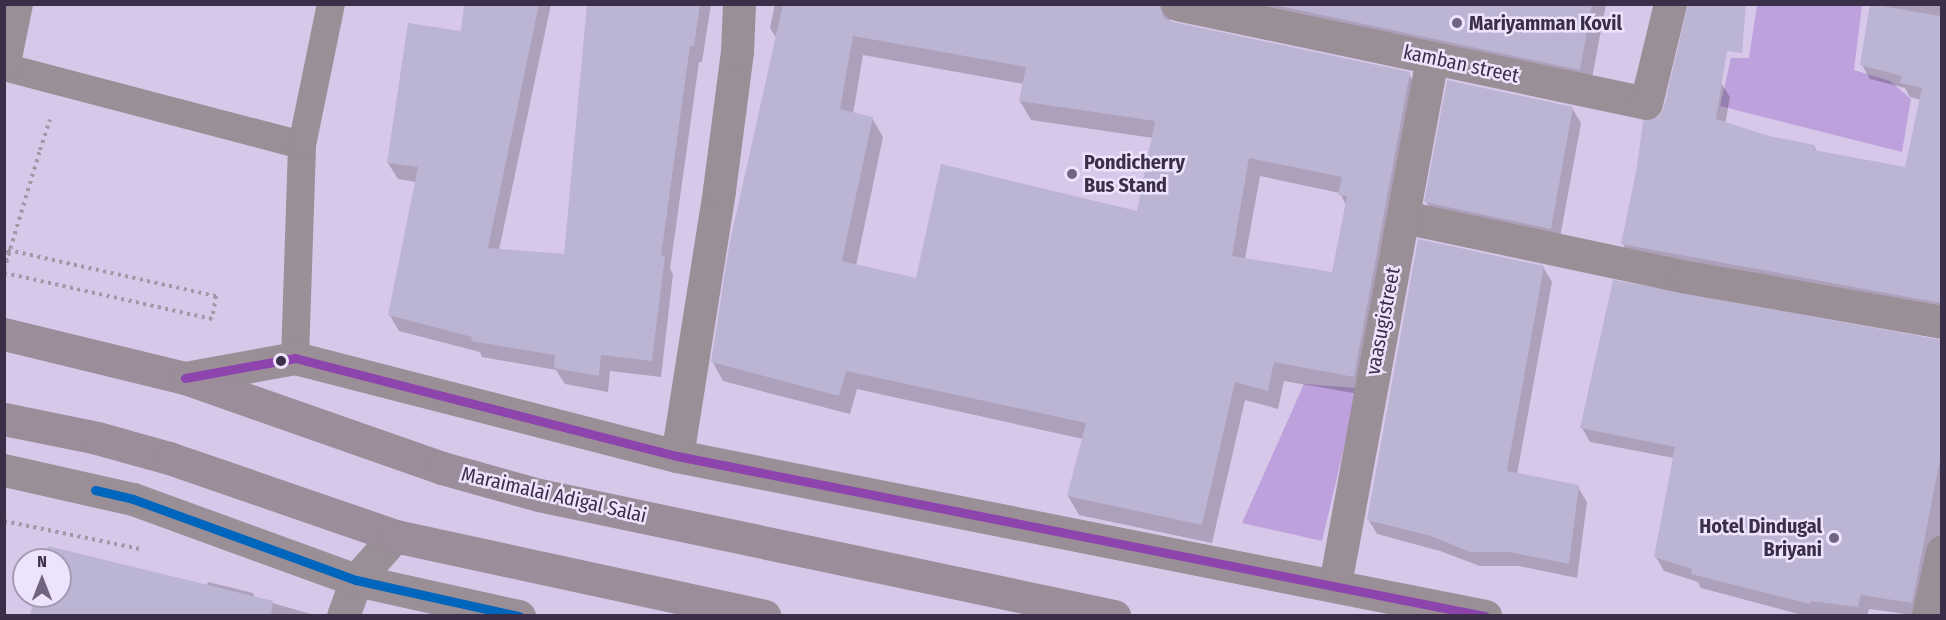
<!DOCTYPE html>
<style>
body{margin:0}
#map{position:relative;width:1946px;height:620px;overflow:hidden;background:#d7c8ea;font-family:"Fira Sans Condensed",sans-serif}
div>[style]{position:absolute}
.forest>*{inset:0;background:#bda1dc}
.shadow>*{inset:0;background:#0003}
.building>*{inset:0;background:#bcb4d3}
.path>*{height:4px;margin-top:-2px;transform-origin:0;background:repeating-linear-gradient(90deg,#a197a5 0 3px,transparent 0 7.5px)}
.lane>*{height:28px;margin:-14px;padding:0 14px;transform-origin:14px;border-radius:14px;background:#9a8f97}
.street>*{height:33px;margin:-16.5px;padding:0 16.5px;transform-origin:16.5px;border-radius:16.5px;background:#9a8f97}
.secondary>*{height:33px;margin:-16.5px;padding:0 16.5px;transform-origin:16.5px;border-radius:16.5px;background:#9b8e9a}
.path-bridge>*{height:4px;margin-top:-2px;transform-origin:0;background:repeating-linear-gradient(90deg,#a197a5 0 3px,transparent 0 7.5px)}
.bus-1>*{height:9px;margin:-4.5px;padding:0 4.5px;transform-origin:4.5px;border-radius:4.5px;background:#8e44ad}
.bus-2>*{height:9px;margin:-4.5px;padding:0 4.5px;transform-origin:4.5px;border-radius:4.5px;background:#0065bd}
.dots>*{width:16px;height:16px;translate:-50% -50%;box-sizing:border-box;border:3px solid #eee3fd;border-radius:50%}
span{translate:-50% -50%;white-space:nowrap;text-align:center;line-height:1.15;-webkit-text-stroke:5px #eee3fd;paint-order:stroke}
.poi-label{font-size:20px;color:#3a2e48;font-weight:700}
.left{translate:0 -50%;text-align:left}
.right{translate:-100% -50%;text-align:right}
.street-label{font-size:20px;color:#3a2e48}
.frame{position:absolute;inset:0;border:6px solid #3a2e48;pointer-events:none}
.north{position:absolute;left:12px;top:548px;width:60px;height:60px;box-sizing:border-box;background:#eee3fd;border:2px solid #a69bb5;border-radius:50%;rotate:0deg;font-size:16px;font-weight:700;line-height:24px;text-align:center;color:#3a2e48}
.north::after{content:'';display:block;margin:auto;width:21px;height:27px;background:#716481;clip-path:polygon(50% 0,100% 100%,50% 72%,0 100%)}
</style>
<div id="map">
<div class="forest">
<i style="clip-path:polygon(1757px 5px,1862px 5px,1854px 70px,1890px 81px,1911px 99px,1902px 152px,1720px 106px,1731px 58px,1749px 58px)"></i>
<i style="clip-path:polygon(1304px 384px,1358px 388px,1322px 541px,1242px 523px)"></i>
</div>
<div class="shadow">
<i style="clip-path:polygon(466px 4px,551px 4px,499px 250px,565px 255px,588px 4px,711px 4px,702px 62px,699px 62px,670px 269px,673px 274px,661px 377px,610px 371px,608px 392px,565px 384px,556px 370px,482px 357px,480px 352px,399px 331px,389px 314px,416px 182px,398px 179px,388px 163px,462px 33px)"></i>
<i style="clip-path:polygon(evenodd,775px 4px,1188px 4px,1174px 10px,1169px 22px,1409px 74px,1420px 93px,1365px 395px,1284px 381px,1278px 409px,1245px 400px,1212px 543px,1079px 515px,1068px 496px,1083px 439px,857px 389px,850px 414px,723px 381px,712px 361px,777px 39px,770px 28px,775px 4px,863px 55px,1024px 84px,1020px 101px,1031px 120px,1153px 138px,1138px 213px,918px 279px,856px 266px,883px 137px,872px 118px,853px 114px,863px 55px,775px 4px,1260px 176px,1340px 193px,1347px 207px,1334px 274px,1245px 259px,1260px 176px)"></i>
<i style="clip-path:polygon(1194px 4px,1606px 4px,1590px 88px)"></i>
<i style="clip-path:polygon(1871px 4px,1942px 4px,1942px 315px,1631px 258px,1623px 244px,1660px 117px,1721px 83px,1730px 97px,1725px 124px,1769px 138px,1814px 146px,1818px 153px,1906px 169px,1921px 100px,1910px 97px,1905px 88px,1870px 79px,1862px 65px)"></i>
<i style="clip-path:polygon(1572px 108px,1581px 123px,1559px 243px,1435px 217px,1426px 202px)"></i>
<i style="clip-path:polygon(1543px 267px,1552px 282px,1517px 474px,1578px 487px,1587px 502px,1577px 578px,1519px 566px,1480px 566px,1440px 551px,1377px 534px,1368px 519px)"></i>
<i style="clip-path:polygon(1939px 342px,1942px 342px,1942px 542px,1920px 616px,1869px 609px,1867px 616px,1806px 616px,1701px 588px,1698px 582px,1664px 571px,1656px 557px,1674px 458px,1590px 442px,1582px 428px)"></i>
<i style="clip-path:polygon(49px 548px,207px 587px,208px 582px,253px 593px,255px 598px,318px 616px,32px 616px,37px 596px,60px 596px,60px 560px,46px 560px)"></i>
</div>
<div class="building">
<i style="clip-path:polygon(464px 4px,539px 4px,488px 248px,564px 254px,587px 4px,700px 4px,694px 46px,690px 46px,661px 256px,665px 256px,652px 361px,601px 355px,599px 376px,554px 368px,555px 355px,471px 341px,472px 337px,388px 315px,418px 167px,387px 163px,408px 23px,461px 31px)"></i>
<i style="clip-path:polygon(evenodd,783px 4px,1159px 4px,1164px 18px,1173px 22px,1410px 72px,1354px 377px,1274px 362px,1268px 391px,1235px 382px,1202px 525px,1067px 496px,1086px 423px,846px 371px,839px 396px,711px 362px,729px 246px,783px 4px,853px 36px,1026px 67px,1019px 101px,1155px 121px,1137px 211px,941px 164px,916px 278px,842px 261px,873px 117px,840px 109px,853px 36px,783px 4px,1249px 158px,1342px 177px,1338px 195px,1347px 196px,1332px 272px,1232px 256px,1249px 158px)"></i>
<i style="clip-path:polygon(1270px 4px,1592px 4px,1580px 70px)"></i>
<i style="clip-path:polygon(1688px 4px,1746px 4px,1742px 53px,1727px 51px,1716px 119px,1769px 136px,1815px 145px,1814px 150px,1905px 167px,1922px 88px,1900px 83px,1902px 76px,1860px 65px,1870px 4px,1941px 16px,1941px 303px,1621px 244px,1637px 167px,1643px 121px,1659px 116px,1664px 107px)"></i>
<i style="clip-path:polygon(1447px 80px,1573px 107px,1551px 229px,1424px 202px)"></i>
<i style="clip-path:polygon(1418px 239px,1544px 266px,1507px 471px,1579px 485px,1569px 564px,1509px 552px,1470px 552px,1431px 536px,1367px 520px)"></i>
<i style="clip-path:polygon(1613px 280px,1941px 340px,1941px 455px,1912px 603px,1861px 595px,1858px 607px,1810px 601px,1810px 604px,1691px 574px,1692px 569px,1654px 557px,1675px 447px,1580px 428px)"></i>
<i style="clip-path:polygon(48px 546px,273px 601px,271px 615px,30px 615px,35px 596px,60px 596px,60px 560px,45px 560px)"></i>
</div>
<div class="path">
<i style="left:40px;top:150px;width:32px;rotate:-72deg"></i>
<i style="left:4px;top:268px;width:18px;rotate:-77deg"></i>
<i style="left:8px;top:250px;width:213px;rotate:12.5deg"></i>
<i style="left:216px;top:296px;width:23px;rotate:100deg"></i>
<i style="left:212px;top:319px;width:213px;rotate:-167.5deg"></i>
<i style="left:4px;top:521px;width:139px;rotate:11.6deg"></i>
</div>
<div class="lane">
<i style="left:4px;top:67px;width:308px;rotate:14.7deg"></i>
<i style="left:6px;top:68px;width:65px;rotate:-78.5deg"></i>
<i style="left:295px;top:358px;width:213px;rotate:-88.1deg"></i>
<i style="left:302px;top:145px;width:144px;rotate:-78.4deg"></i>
</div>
<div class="street">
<i style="left:1177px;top:4px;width:479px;rotate:11.9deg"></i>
<i style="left:1646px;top:103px;width:102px;rotate:-76.4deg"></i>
<i style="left:1404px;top:217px;width:289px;rotate:12deg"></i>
<i style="left:1687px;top:277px;width:259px;rotate:10deg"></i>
<i style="left:185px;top:378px;width:112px;rotate:-10.3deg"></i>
<i style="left:295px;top:358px;width:394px;rotate:14.4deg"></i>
<i style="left:677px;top:456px;width:824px;rotate:11.2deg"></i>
<i style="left:677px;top:456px;width:269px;rotate:-81deg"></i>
<i style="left:719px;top:190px;width:139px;rotate:-82.6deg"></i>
<i style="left:737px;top:52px;width:48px;rotate:-87.6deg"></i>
<i style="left:4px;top:470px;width:132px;rotate:12.7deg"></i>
<i style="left:133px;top:499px;width:237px;rotate:20deg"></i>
<i style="left:356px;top:580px;width:167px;rotate:12.5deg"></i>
<i style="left:1335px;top:584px;width:535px;rotate:-79.55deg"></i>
<i style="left:343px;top:616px;width:38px;rotate:-70deg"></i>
<i style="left:356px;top:580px;width:59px;rotate:-48.4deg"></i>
<i style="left:1928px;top:616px;width:66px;rotate:-77.8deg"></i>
</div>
<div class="secondary">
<i style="left:4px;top:334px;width:186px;rotate:13.7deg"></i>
<i style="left:185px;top:378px;width:272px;rotate:19.3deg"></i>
<i style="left:442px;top:468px;width:101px;rotate:15.6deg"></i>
<i style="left:539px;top:495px;width:588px;rotate:11.88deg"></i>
<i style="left:4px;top:419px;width:95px;rotate:11.5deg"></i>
<i style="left:97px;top:438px;width:75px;rotate:15.5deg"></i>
<i style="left:169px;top:458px;width:239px;rotate:19deg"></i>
<i style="left:395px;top:536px;width:378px;rotate:12.2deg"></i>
</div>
<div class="path-bridge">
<i style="left:4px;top:270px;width:125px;rotate:-73.3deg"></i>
</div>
<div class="bus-1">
<i style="left:185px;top:378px;width:112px;rotate:-10.3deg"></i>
<i style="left:295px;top:358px;width:394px;rotate:14.4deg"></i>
<i style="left:677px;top:456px;width:824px;rotate:11.2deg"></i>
</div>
<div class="bus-2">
<i style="left:95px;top:490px;width:39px;rotate:13deg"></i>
<i style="left:133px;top:499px;width:237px;rotate:20deg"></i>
<i style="left:356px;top:580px;width:167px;rotate:12.5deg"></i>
</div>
<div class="dots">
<i style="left:1457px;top:23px;background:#716481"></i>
<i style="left:1072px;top:174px;background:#716481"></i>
<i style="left:281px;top:361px;background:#3a2e48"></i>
<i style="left:1834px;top:538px;background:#716481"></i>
</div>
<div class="poi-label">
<span class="left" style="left:1469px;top:23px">Mariyamman Kovil</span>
<span class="left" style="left:1084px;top:174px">Pondicherry<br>Bus Stand</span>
<span class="right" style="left:1822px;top:538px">Hotel Dindugal<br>Briyani</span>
</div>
<div class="street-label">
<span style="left:1461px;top:64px;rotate:12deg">kamban street</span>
<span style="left:1383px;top:321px;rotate:-79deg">vaasugistreet</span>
<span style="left:554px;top:495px;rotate:13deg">Maraimalai Adigal Salai</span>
</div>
<div class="frame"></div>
<div class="north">N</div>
</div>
